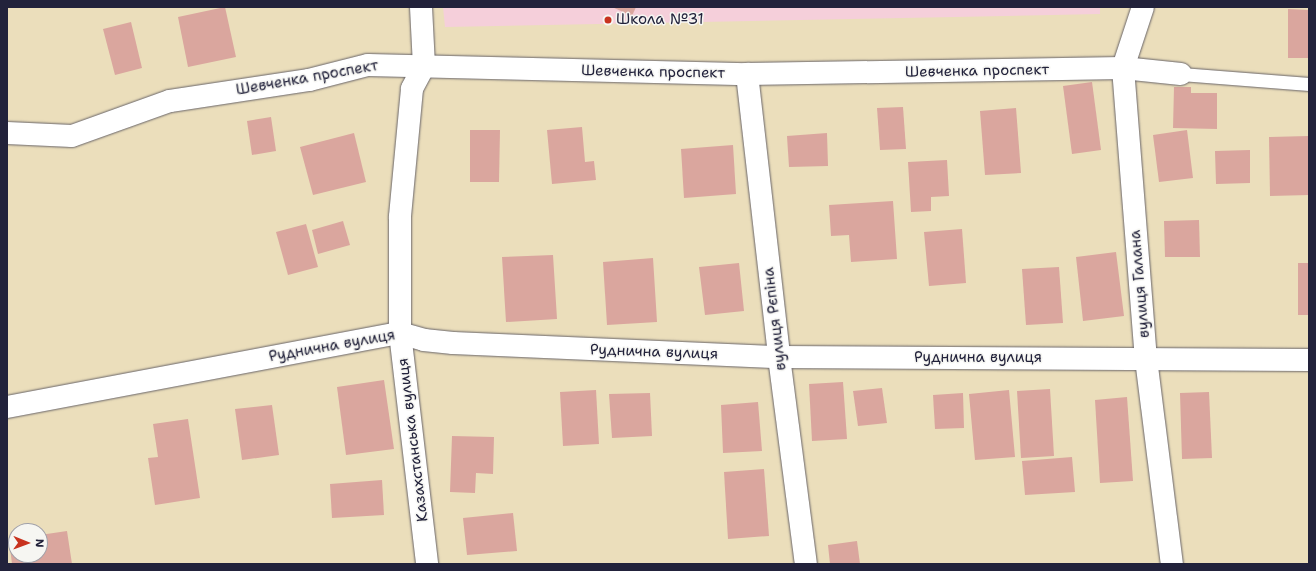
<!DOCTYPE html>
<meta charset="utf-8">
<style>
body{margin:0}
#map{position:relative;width:1316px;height:571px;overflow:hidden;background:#ebdebb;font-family:"Shantell Sans",sans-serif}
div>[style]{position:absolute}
.built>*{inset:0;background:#f5cfda}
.building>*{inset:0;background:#daa69e}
.roads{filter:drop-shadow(0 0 1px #686468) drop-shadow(0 0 1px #686468)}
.service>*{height:13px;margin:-6.5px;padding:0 6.5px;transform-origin:6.5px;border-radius:6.5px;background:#fff}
.minor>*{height:22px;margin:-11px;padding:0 11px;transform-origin:11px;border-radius:11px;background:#fff}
.dots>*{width:11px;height:11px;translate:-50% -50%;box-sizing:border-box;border:2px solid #f6f6f2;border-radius:50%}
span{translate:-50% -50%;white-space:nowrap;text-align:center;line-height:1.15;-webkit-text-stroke:3px #f6f6f2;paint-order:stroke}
.poi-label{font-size:15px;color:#22223b}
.left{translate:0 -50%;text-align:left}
.street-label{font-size:15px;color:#22223b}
.frame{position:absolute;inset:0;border:8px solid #22223b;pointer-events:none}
.north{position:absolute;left:8px;top:523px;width:40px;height:40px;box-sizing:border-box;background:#f6f6f2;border:1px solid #a1a1a9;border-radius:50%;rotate:91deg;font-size:11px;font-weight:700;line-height:16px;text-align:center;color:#22223b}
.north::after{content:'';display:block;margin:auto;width:14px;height:18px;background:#c8321e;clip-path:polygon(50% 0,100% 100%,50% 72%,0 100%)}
</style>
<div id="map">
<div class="built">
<i style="clip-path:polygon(443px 7px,1100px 7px,1100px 14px,445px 27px)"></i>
</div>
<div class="building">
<i style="clip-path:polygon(225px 7px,236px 57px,188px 67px,178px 17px)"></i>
<i style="clip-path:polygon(612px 7px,636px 7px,632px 16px)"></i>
<i style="clip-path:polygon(1288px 9px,1309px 10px,1309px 58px,1288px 58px)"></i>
<i style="clip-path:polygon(131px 22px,142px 68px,115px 75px,103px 29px)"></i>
<i style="clip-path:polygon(1092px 82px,1101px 150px,1072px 154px,1063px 86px)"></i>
<i style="clip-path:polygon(1174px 87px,1191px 87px,1191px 93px,1217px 93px,1217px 129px,1173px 128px)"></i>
<i style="clip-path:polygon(903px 107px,906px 149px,880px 150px,877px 108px)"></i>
<i style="clip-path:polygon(1016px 108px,1021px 173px,985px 175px,980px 111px)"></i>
<i style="clip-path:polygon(271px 117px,276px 151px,252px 155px,247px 121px)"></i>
<i style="clip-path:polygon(582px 127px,585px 162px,594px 161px,596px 180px,552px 184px,547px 130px)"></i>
<i style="clip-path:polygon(470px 130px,500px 130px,499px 182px,470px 182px)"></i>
<i style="clip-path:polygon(1187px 130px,1193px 178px,1159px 182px,1153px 135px)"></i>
<i style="clip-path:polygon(354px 133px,366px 182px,313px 195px,300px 147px)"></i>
<i style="clip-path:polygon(827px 133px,828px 166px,789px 167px,787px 136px)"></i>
<i style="clip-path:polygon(1308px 136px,1309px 195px,1270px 196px,1269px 137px)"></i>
<i style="clip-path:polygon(733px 145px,736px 194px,684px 198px,681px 149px)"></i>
<i style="clip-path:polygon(1250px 150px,1250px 183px,1216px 184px,1215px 151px)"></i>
<i style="clip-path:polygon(947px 160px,949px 196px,931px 197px,931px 211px,911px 212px,908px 162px)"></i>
<i style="clip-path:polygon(893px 201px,897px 259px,851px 262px,849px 235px,831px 236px,829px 205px)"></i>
<i style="clip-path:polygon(1199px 220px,1200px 257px,1165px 257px,1164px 221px)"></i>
<i style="clip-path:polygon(343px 221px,350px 245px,318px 254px,312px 230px)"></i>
<i style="clip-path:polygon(306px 224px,318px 267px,288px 275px,276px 232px)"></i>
<i style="clip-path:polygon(962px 229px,966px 283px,929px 286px,924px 232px)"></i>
<i style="clip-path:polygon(1116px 252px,1124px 316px,1083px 321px,1076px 257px)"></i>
<i style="clip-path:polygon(553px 255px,557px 319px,506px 322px,502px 257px)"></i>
<i style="clip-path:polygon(653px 258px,657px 322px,607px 325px,603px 262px)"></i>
<i style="clip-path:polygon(739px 263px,744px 311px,705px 315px,699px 267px)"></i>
<i style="clip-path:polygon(1298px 263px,1309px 263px,1309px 315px,1298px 315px)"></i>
<i style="clip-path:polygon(1059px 267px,1063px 323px,1026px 325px,1022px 269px)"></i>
<i style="clip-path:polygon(384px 380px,394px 449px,346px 455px,337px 387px)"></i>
<i style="clip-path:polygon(843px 382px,847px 439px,812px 441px,809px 384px)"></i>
<i style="clip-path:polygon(882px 388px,887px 423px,858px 426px,853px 391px)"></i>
<i style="clip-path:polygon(1050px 389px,1054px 456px,1021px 458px,1017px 391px)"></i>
<i style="clip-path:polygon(596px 390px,599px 444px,563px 446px,560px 392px)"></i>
<i style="clip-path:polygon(1009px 390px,1015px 457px,975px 460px,969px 394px)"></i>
<i style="clip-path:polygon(1209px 392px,1212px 458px,1182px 459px,1180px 393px)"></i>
<i style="clip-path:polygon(650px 393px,652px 436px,612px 438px,609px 394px)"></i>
<i style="clip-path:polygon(963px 393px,964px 428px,935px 429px,933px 395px)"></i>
<i style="clip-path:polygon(1127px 397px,1133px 481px,1100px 483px,1095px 400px)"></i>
<i style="clip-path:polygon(758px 402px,762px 451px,723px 453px,721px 405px)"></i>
<i style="clip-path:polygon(272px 405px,279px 455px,242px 460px,235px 409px)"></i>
<i style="clip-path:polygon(188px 419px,200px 498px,155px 505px,148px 458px,158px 457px,153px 424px)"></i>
<i style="clip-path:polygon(452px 436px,494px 437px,493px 474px,476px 473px,475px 493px,450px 492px)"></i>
<i style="clip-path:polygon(1072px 457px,1075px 492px,1025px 495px,1022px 461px)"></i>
<i style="clip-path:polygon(764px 469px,769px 536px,728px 539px,724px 472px)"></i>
<i style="clip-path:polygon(382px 480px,384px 515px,332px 518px,330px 484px)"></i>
<i style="clip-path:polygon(513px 513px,517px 551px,467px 555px,463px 518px)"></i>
<i style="clip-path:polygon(67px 531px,72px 564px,12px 564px,9px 539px,16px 538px,16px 555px,40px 555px,40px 535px)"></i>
<i style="clip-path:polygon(857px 541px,860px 564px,830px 564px,828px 545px)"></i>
</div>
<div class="roads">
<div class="service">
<i style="left:1181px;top:74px;width:128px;rotate:4.5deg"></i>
</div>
<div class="minor">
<i style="left:421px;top:7px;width:59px;rotate:87.1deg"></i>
<i style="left:424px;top:66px;width:26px;rotate:118deg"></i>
<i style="left:412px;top:89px;width:129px;rotate:95.4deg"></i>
<i style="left:400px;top:217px;width:116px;rotate:90deg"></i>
<i style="left:400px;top:333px;width:233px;rotate:83.3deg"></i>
<i style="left:1143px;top:7px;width:64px;rotate:108.2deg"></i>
<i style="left:1123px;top:68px;width:292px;rotate:85.5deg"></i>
<i style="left:1146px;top:359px;width:207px;rotate:82.8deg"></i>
<i style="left:747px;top:74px;width:285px;rotate:83.5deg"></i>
<i style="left:779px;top:357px;width:209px;rotate:82.6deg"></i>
<i style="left:7px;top:133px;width:65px;rotate:2.6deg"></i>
<i style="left:72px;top:136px;width:104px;rotate:-19.7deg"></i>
<i style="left:170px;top:101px;width:141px;rotate:-8.6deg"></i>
<i style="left:309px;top:80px;width:61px;rotate:-14.3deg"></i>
<i style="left:368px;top:65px;width:379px;rotate:1.4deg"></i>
<i style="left:747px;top:74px;width:376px;rotate:-0.9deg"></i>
<i style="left:1123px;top:68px;width:58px;rotate:5.9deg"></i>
<i style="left:7px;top:407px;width:400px;rotate:-10.7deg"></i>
<i style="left:400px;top:333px;width:25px;rotate:16deg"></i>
<i style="left:424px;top:340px;width:29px;rotate:6deg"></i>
<i style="left:453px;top:343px;width:326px;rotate:2.5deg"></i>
<i style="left:779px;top:357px;width:530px;rotate:0.32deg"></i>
</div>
</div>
<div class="dots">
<i style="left:608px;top:20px;background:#c8321e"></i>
</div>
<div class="poi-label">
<span class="left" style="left:616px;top:20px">Школа №31</span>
</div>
<div class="street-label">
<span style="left:977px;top:71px;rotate:-1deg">Шевченка проспект</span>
<span style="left:653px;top:72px;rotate:1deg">Шевченка проспект</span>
<span style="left:307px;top:78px;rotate:-10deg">Шевченка проспект</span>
<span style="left:1140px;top:284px;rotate:-95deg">вулиця Галана</span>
<span style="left:775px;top:319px;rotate:-97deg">вулиця Рєпіна</span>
<span style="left:332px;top:346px;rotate:-10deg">Руднична вулиця</span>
<span style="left:654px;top:352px;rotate:2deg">Руднична вулиця</span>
<span style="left:978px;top:358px">Руднична вулиця</span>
<span style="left:413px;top:440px;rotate:-97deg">Казахстанська вулиця</span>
</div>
<div class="frame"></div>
<div class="north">N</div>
</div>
